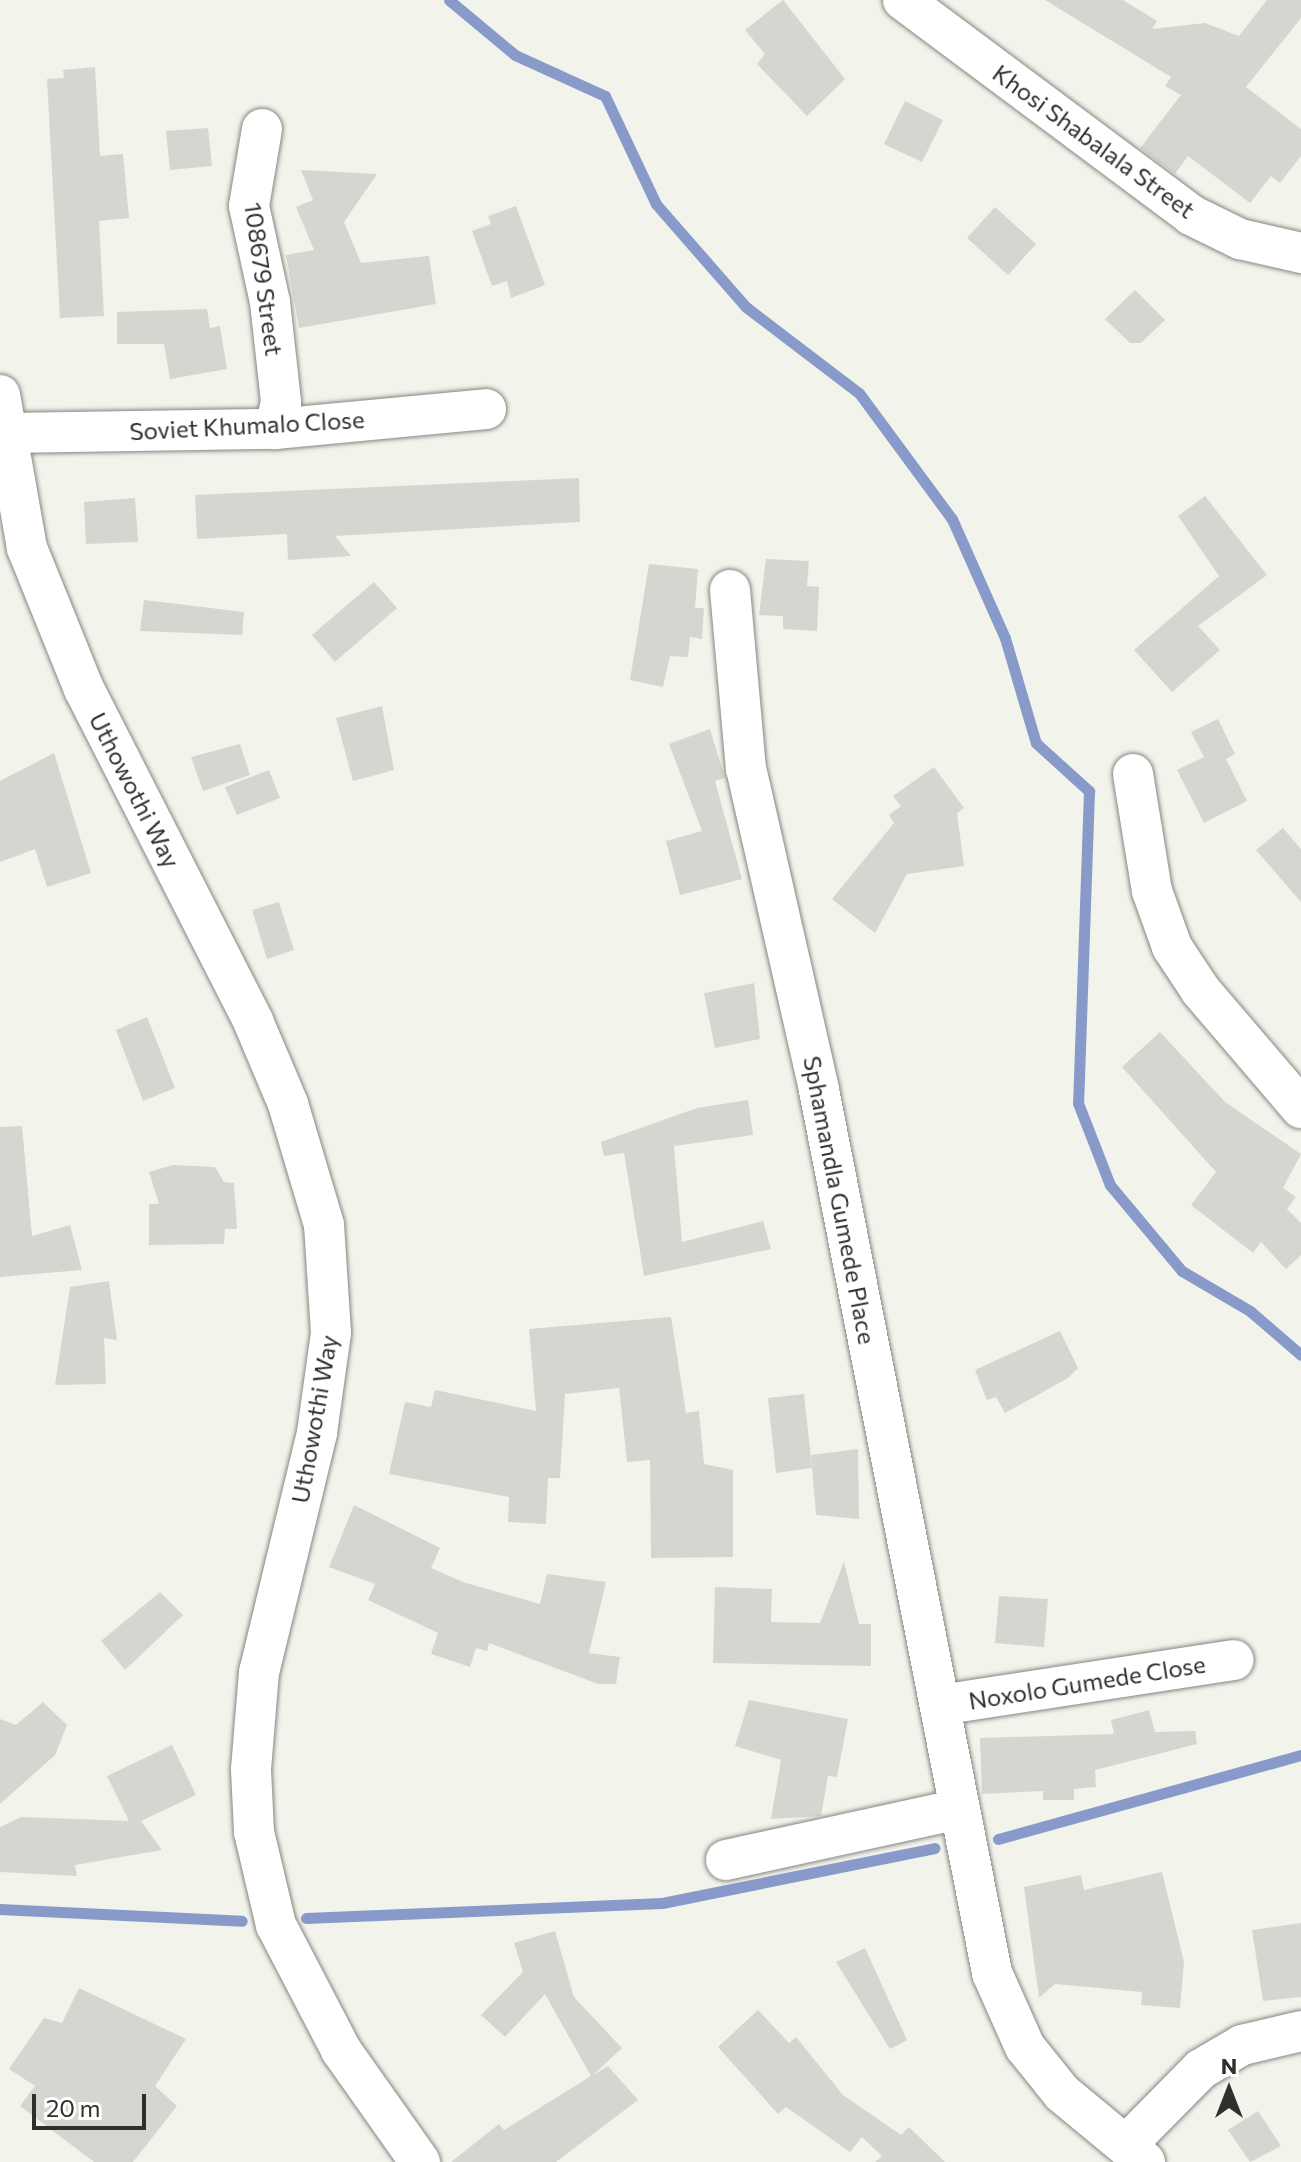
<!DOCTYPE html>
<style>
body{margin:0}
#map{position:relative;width:1301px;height:2162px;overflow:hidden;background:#f2f4ec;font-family:Commissioner,sans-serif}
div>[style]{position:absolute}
.stream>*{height:11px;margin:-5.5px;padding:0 5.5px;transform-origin:5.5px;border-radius:5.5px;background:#879aca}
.building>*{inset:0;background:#d4d7cf}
.roads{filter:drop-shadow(0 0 2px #858780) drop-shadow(0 0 2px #858780)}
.minor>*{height:40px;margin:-20px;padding:0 20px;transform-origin:20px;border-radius:20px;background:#fff}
span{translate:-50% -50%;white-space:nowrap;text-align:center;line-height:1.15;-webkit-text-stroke:6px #fff;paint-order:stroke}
.street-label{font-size:24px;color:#2e302c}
.north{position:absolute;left:1189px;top:2050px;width:80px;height:80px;-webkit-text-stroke:6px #fff;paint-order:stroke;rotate:0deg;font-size:22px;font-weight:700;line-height:32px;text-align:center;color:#2e302c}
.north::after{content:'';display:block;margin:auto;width:28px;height:36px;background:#2e302c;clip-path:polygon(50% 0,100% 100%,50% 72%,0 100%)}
.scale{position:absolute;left:32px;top:2094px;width:114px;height:36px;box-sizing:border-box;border:4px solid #2e302c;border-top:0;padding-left:10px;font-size:24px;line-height:28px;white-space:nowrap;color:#2e302c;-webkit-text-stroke:6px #fff;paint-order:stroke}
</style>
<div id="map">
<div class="stream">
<i style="left:449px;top:0;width:86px;rotate:39.8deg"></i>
<i style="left:515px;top:55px;width:99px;rotate:24.5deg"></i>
<i style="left:605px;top:96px;width:119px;rotate:64.7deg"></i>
<i style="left:656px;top:204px;width:137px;rotate:48.9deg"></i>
<i style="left:746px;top:307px;width:142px;rotate:37.3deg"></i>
<i style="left:859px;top:393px;width:157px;rotate:53.6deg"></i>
<i style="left:952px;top:519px;width:130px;rotate:66deg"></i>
<i style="left:1005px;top:638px;width:109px;rotate:73.6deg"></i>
<i style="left:1036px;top:743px;width:72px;rotate:42.2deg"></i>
<i style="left:1089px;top:791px;width:312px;rotate:92deg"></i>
<i style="left:1078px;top:1103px;width:88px;rotate:68.7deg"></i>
<i style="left:1110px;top:1185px;width:112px;rotate:50.1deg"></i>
<i style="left:1182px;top:1271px;width:79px;rotate:30.5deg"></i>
<i style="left:1250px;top:1311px;width:67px;rotate:40.8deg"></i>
<i style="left:998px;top:1839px;width:314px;rotate:-15.5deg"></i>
<i style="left:0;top:1909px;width:242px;rotate:2.8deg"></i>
<i style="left:306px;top:1918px;width:356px;rotate:-2.4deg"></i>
<i style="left:662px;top:1903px;width:278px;rotate:-11.4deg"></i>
</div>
<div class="building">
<i style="clip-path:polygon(783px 0,845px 79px,807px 116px,757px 64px,765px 54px,745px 30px)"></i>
<i style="clip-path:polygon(1045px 0,1123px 0,1157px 21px,1152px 29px,1205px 23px,1239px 36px,1267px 0,1301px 0,1301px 18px,1246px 87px,1301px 129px,1301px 156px,1280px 183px,1271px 176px,1250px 203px,1188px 156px,1175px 174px,1140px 148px,1181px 95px,1165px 86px,1171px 77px)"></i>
<i style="clip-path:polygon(95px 67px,100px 156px,123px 154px,129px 218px,99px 221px,104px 316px,60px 318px,47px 79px,64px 78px,63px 70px)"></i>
<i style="clip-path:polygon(905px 101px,943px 120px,922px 162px,884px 144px)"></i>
<i style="clip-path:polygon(208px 128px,212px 166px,170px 170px,166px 131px)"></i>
<i style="clip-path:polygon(301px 170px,377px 174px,344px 222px,361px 263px,429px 256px,436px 304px,299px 328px,286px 255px,314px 250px,296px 207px,313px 200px)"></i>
<i style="clip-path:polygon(516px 206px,545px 285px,511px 298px,507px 281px,492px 286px,472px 231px,491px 224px,488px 216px)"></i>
<i style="clip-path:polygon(995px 207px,1036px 244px,1008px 275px,967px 238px)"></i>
<i style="clip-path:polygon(1135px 290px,1165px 320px,1141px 343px,1130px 343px,1105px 319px)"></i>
<i style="clip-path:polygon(207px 309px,210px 328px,220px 326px,227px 369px,170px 379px,164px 344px,117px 344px,117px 312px)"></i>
<i style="clip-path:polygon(579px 478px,580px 522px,335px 536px,351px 556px,288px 560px,287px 534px,197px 539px,195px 495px)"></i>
<i style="clip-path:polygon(1205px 496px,1267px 575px,1198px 626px,1220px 650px,1172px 692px,1134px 650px,1219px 576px,1178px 516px)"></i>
<i style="clip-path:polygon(135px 498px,138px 542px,86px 544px,84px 502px)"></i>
<i style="clip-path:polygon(766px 559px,809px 561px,807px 586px,819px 587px,817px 631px,783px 629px,783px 616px,759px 615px)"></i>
<i style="clip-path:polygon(649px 564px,698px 569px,695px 608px,704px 608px,702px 639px,690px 637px,688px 657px,670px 656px,663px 687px,630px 680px)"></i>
<i style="clip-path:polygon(374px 582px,397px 608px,335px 662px,312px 635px)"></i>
<i style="clip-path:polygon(144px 600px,244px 612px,242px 635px,140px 631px)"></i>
<i style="clip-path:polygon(382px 706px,394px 770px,353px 781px,336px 718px)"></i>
<i style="clip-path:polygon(1218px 719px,1235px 754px,1226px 759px,1247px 801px,1204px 823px,1177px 770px,1204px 757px,1191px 732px)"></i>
<i style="clip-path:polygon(710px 729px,725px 778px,715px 781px,742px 879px,680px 895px,666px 841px,702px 831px,669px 744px)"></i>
<i style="clip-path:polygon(240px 744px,250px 775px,203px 791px,191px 757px)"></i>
<i style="clip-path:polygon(54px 753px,91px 873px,47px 887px,35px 849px,0 862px,0 781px)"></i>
<i style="clip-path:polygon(934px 767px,964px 808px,957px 813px,964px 866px,907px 874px,875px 933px,832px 899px,894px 823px,889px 815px,901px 806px,893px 796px)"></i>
<i style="clip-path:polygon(269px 770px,280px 798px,237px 815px,225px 787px)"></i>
<i style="clip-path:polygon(1283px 828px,1301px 849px,1301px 902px,1256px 850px)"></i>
<i style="clip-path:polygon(279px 902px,294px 950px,267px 959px,252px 910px)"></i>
<i style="clip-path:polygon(754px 983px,760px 1039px,715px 1048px,704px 993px)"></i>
<i style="clip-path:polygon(147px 1017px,175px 1088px,143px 1101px,116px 1030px)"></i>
<i style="clip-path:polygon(1160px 1032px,1225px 1102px,1301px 1154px,1283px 1188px,1296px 1197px,1287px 1209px,1301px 1223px,1301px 1255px,1286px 1269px,1261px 1242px,1253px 1253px,1191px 1205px,1216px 1172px,1122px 1067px)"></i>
<i style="clip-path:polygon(748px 1100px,753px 1135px,674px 1146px,682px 1242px,763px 1221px,771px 1249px,644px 1276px,624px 1153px,604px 1156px,601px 1142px,697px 1108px)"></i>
<i style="clip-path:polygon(22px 1126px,32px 1236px,70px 1225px,82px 1270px,0 1277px,0 1127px)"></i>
<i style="clip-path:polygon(173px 1165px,215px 1167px,224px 1182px,234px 1183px,237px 1229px,225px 1229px,224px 1244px,149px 1245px,149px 1204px,159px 1204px,149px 1172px)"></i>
<i style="clip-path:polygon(109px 1281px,117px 1340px,104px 1338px,106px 1384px,55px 1385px,70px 1287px)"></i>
<i style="clip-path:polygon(671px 1317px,686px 1413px,699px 1411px,704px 1464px,733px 1470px,733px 1557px,651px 1558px,650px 1460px,627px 1462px,619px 1388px,565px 1394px,560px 1478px,548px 1478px,546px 1524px,508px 1522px,509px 1497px,389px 1474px,405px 1402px,431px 1407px,435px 1390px,536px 1411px,529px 1329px)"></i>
<i style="clip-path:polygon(1060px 1331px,1078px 1368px,1068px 1378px,1005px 1413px,996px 1397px,987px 1400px,975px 1370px)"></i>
<i style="clip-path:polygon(804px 1394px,812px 1468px,776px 1473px,768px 1398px)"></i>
<i style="clip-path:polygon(858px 1449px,859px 1519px,816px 1515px,811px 1455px)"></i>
<i style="clip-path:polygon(354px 1505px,440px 1548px,431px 1568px,463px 1582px,540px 1604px,547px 1574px,606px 1582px,589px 1653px,620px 1657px,616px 1684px,598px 1684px,489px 1643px,487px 1651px,476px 1648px,470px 1667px,431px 1654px,438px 1633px,368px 1600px,375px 1584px,329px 1567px)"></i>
<i style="clip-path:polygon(844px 1562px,859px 1624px,871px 1624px,871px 1666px,713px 1663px,715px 1587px,772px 1589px,771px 1622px,820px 1623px)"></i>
<i style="clip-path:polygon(160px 1592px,183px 1615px,125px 1670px,101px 1641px)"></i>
<i style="clip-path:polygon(999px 1596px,1048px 1599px,1044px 1647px,995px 1643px)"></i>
<i style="clip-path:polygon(749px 1700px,848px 1719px,837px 1777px,828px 1776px,821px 1816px,771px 1819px,781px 1760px,735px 1746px)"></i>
<i style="clip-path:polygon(43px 1702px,67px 1725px,55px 1755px,0 1804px,0 1719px,16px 1725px)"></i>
<i style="clip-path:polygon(1149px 1710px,1155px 1732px,1195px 1731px,1197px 1744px,1095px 1770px,1096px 1787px,1074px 1789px,1074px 1800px,1043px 1800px,1043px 1791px,982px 1794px,980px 1738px,1114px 1734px,1111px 1720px)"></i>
<i style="clip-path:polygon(172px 1745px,196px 1795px,141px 1821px,162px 1850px,75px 1865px,77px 1876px,0 1872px,0 1827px,21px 1817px,129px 1821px,107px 1776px)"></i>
<i style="clip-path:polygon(1162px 1872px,1184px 1962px,1180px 2008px,1141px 2005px,1142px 1992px,1055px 1984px,1039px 1998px,1024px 1887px,1081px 1875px,1084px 1890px)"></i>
<i style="clip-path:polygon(1301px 1923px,1301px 1997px,1263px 2001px,1252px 1930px)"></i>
<i style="clip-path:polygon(555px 1931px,574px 1997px,622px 2048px,592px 2076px,608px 2066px,638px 2100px,556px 2162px,451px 2162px,499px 2124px,504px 2130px,591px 2076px,545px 1994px,505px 2037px,481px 2015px,523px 1972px,514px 1943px)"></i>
<i style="clip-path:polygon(865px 1948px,907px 2040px,890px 2049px,836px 1962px)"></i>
<i style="clip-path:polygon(79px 1988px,186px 2039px,155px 2086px,177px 2106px,133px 2162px,94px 2162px,20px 2106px,35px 2086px,9px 2069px,44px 2018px,62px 2023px)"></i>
<i style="clip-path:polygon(758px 2010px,789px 2043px,796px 2037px,843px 2095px,901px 2135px,909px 2127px,945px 2162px,875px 2162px,882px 2156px,862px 2137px,850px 2152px,786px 2107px,778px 2114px,718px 2047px)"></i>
<i style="clip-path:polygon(1258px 2111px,1281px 2146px,1250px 2162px,1228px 2130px)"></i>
</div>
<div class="roads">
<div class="minor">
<i style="left:903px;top:0;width:359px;rotate:36.7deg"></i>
<i style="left:1191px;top:215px;width:55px;rotate:26.1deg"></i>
<i style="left:1240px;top:239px;width:63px;rotate:12.9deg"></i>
<i style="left:262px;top:129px;width:78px;rotate:99.6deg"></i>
<i style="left:249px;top:206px;width:98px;rotate:77.7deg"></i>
<i style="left:270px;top:302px;width:101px;rotate:83.7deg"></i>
<i style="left:281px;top:402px;width:28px;rotate:103deg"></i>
<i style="left:0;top:395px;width:155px;rotate:80deg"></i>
<i style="left:27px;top:548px;width:152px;rotate:68deg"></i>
<i style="left:84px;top:689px;width:373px;rotate:63deg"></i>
<i style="left:253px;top:1021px;width:90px;rotate:67.1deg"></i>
<i style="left:288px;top:1104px;width:126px;rotate:73.4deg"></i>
<i style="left:324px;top:1225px;width:108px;rotate:86.3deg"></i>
<i style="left:331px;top:1333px;width:101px;rotate:98deg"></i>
<i style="left:317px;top:1433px;width:246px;rotate:103.6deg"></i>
<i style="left:259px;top:1672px;width:98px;rotate:94.7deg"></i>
<i style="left:251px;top:1770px;width:62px;rotate:87.2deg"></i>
<i style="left:254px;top:1832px;width:96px;rotate:76.7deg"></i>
<i style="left:276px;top:1925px;width:141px;rotate:62.5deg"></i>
<i style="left:341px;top:2050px;width:137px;rotate:54.8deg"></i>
<i style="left:8px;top:433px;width:267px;rotate:-0.9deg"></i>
<i style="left:275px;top:429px;width:212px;rotate:-5.4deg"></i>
<i style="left:730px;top:590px;width:179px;rotate:84.9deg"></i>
<i style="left:746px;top:768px;width:330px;rotate:77.2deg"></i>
<i style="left:819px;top:1090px;width:900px;rotate:78.91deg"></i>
<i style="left:992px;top:1973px;width:81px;rotate:66deg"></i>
<i style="left:1025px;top:2047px;width:59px;rotate:51.2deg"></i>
<i style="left:1062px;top:2093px;width:108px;rotate:39.7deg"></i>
<i style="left:1133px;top:774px;width:119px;rotate:80.8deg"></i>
<i style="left:1152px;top:891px;width:59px;rotate:70.3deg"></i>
<i style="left:1172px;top:947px;width:53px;rotate:56.6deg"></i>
<i style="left:1201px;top:991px;width:154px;rotate:49.5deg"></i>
<i style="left:940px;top:1705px;width:297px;rotate:-8.7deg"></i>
<i style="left:726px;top:1860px;width:239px;rotate:-12.3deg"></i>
<i style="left:1127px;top:2144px;width:105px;rotate:-45.4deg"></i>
<i style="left:1201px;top:2069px;width:48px;rotate:-30.3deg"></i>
<i style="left:1242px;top:2045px;width:61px;rotate:-13.3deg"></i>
</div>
</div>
<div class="street-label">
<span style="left:1094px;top:141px;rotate:36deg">Khosi Shabalala Street</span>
<span style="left:264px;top:279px;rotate:82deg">108679 Street</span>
<span style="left:247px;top:425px;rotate:-3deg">Soviet Khumalo Close</span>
<span style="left:135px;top:790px;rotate:63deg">Uthowothi Way</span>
<span style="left:840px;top:1200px;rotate:79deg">Sphamandla Gumede Place</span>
<span style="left:314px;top:1419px;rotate:-80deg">Uthowothi Way</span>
<span style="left:1087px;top:1682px;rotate:-9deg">Noxolo Gumede Close</span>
</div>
<div class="north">N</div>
<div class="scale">20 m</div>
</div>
